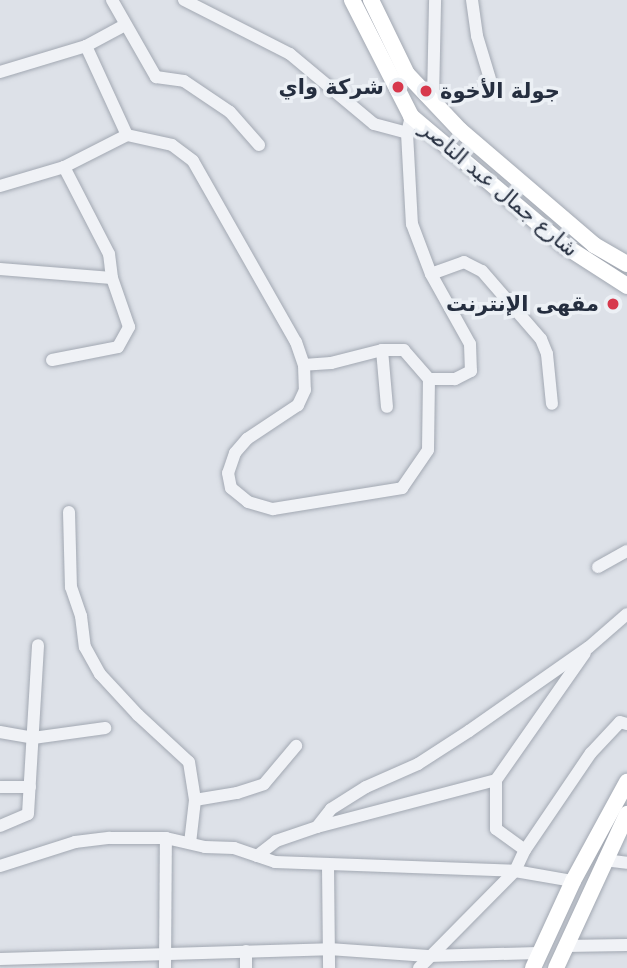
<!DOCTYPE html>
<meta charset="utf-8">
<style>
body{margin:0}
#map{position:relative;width:627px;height:968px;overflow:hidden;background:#dde1e8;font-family:"DejaVu Sans",Cairo,sans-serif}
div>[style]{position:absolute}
.roads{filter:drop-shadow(0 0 2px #a2a8b2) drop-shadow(0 0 2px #a2a8b2)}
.minor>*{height:12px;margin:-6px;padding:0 6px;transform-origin:6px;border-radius:6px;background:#f0f2f6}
.major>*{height:16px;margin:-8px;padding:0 8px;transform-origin:8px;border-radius:8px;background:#fff}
.dots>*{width:19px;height:19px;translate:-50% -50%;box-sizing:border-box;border:4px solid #ecf0f5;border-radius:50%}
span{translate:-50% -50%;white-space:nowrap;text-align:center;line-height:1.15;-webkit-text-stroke:7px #ecf0f5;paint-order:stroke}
.poi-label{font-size:21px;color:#252e3f;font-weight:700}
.right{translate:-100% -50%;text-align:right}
.left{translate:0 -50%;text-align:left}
.street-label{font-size:21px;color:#252e3f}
</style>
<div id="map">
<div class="roads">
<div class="minor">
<i style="left:112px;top:0;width:89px;rotate:60.3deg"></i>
<i style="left:156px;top:77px;width:28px;rotate:8deg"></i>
<i style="left:184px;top:81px;width:55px;rotate:34deg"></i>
<i style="left:230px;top:112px;width:44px;rotate:48.7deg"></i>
<i style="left:184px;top:0;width:119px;rotate:27deg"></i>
<i style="left:290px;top:54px;width:109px;rotate:39.8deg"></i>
<i style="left:374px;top:124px;width:34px;rotate:15deg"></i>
<i style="left:472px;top:0;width:36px;rotate:82deg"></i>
<i style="left:477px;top:36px;width:45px;rotate:73.2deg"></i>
<i style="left:86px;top:46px;width:98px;rotate:65.3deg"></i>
<i style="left:0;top:72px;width:90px;rotate:-16.8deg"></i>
<i style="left:86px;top:46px;width:44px;rotate:-28.3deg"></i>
<i style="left:433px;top:99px;width:99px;rotate:-88.8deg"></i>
<i style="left:411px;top:116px;width:17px;rotate:103deg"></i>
<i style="left:407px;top:133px;width:91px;rotate:86.9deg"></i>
<i style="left:412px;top:224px;width:53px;rotate:69.2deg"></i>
<i style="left:431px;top:274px;width:80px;rotate:60.9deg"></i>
<i style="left:470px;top:344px;width:27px;rotate:88deg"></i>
<i style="left:471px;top:371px;width:18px;rotate:153deg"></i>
<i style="left:455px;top:379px;width:26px;rotate:180deg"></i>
<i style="left:0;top:186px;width:67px;rotate:-16.5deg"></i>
<i style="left:64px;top:167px;width:71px;rotate:-26.9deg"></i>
<i style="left:127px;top:135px;width:46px;rotate:12.5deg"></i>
<i style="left:172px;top:145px;width:26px;rotate:37deg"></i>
<i style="left:193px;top:161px;width:208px;rotate:60.4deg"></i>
<i style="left:296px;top:342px;width:24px;rotate:71deg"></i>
<i style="left:304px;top:365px;width:25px;rotate:88deg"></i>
<i style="left:305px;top:390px;width:17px;rotate:115deg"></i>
<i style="left:298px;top:405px;width:61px;rotate:146.3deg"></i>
<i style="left:247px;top:439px;width:18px;rotate:131deg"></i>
<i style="left:235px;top:453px;width:21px;rotate:109deg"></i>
<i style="left:228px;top:473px;width:15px;rotate:79deg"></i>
<i style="left:231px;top:488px;width:22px;rotate:39deg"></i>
<i style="left:248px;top:502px;width:26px;rotate:16deg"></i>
<i style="left:273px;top:509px;width:131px;rotate:-9.2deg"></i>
<i style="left:402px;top:488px;width:46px;rotate:-55.6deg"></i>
<i style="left:428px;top:450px;width:71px;rotate:-89.2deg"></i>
<i style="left:429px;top:379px;width:38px;rotate:-131deg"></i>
<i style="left:404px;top:350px;width:22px;rotate:180deg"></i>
<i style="left:382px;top:350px;width:53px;rotate:165.7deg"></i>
<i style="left:331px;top:363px;width:27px;rotate:176deg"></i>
<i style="left:0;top:269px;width:112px;rotate:4.6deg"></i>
<i style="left:431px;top:274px;width:35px;rotate:-20deg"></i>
<i style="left:464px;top:262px;width:20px;rotate:27deg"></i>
<i style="left:482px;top:271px;width:90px;rotate:49.1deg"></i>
<i style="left:541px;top:339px;width:16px;rotate:68deg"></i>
<i style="left:547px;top:354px;width:50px;rotate:84.3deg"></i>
<i style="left:382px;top:350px;width:57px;rotate:85deg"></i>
<i style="left:52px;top:360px;width:67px;rotate:-11.1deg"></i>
<i style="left:118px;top:347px;width:23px;rotate:-61deg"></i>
<i style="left:129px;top:327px;width:52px;rotate:-109.1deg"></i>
<i style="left:112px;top:278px;width:24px;rotate:-97deg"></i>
<i style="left:109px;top:254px;width:98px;rotate:-117.3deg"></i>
<i style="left:69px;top:512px;width:75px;rotate:88.5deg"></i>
<i style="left:71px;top:587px;width:31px;rotate:71deg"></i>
<i style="left:81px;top:616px;width:31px;rotate:83deg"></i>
<i style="left:85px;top:647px;width:31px;rotate:61deg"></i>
<i style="left:100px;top:674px;width:56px;rotate:47.2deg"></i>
<i style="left:138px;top:715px;width:69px;rotate:42.7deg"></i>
<i style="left:189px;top:762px;width:38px;rotate:81deg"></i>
<i style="left:195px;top:800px;width:43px;rotate:96.6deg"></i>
<i style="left:598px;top:567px;width:33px;rotate:-29deg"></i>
<i style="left:0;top:732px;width:34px;rotate:10deg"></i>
<i style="left:33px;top:738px;width:73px;rotate:-7.9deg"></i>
<i style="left:0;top:787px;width:30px"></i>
<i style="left:195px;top:800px;width:43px;rotate:-9.5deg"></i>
<i style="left:237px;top:793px;width:28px;rotate:-18deg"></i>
<i style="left:264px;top:784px;width:50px;rotate:-49.9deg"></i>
<i style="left:0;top:826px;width:30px;rotate:-23deg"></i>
<i style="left:28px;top:814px;width:169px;rotate:-86.6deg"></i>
<i style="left:317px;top:827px;width:185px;rotate:-14.7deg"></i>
<i style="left:525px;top:850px;width:36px;rotate:-144deg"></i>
<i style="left:496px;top:829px;width:49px;rotate:-90deg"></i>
<i style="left:496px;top:780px;width:155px;rotate:-55deg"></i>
<i style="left:257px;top:856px;width:24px;rotate:-38deg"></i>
<i style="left:276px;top:841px;width:43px;rotate:-18.9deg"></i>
<i style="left:317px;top:827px;width:23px;rotate:-52deg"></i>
<i style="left:331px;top:809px;width:41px;rotate:-32.2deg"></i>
<i style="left:366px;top:787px;width:57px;rotate:-23.9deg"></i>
<i style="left:418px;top:764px;width:61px;rotate:-32.9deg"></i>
<i style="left:469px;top:731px;width:146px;rotate:-35deg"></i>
<i style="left:589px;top:647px;width:50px;rotate:-41deg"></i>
<i style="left:604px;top:860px;width:23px;rotate:7deg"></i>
<i style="left:0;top:866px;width:79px;rotate:-17.7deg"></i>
<i style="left:75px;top:842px;width:35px;rotate:-7deg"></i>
<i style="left:110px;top:838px;width:56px"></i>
<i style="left:166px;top:838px;width:40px;rotate:13deg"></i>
<i style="left:205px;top:847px;width:29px;rotate:2deg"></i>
<i style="left:234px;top:848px;width:43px;rotate:18.9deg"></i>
<i style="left:275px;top:862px;width:240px;rotate:2.1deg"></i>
<i style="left:515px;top:871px;width:59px;rotate:9.8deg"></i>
<i style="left:328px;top:866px;width:102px;rotate:89.4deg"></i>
<i style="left:565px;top:946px;width:62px;rotate:-0.9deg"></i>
<i style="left:246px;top:951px;width:17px;rotate:90deg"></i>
<i style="left:0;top:959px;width:329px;rotate:-1.7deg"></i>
<i style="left:329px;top:949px;width:99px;rotate:4deg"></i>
<i style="left:428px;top:956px;width:110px;rotate:-1.6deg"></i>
<i style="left:165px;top:968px;width:130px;rotate:-89.6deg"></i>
<i style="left:419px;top:968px;width:136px;rotate:-45.3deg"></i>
<i style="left:515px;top:871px;width:23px;rotate:-65deg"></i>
<i style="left:525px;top:850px;width:117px;rotate:-55.8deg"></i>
<i style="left:591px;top:753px;width:42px;rotate:-46.9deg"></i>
<i style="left:620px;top:722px;width:7px;rotate:16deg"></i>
</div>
<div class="major">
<i style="left:352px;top:0;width:130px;rotate:63deg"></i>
<i style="left:411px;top:116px;width:202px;rotate:40.2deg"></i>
<i style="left:565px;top:246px;width:74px;rotate:32.8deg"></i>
<i style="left:371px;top:0;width:82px;rotate:64.1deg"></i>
<i style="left:407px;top:74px;width:77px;rotate:46.6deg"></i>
<i style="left:460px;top:130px;width:177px;rotate:40.6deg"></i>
<i style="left:594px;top:245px;width:38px;rotate:30deg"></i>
<i style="left:533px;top:968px;width:96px;rotate:-65.3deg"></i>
<i style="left:573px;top:881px;width:113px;rotate:-61.4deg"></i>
<i style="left:556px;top:968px;width:170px;rotate:-65.2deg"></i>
</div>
</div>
<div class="dots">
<i style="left:398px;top:87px;background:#d7384c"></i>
<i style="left:426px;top:91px;background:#d7384c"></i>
<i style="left:613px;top:304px;background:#d7384c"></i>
</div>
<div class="poi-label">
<span class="right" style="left:384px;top:87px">شركة واي</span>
<span class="left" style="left:440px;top:91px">جولة الأخوة</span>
<span class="right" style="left:599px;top:304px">مقهى الإنترنت</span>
</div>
<div class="street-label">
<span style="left:499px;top:189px;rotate:40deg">شارع جمال عبد الناصر</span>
</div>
</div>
